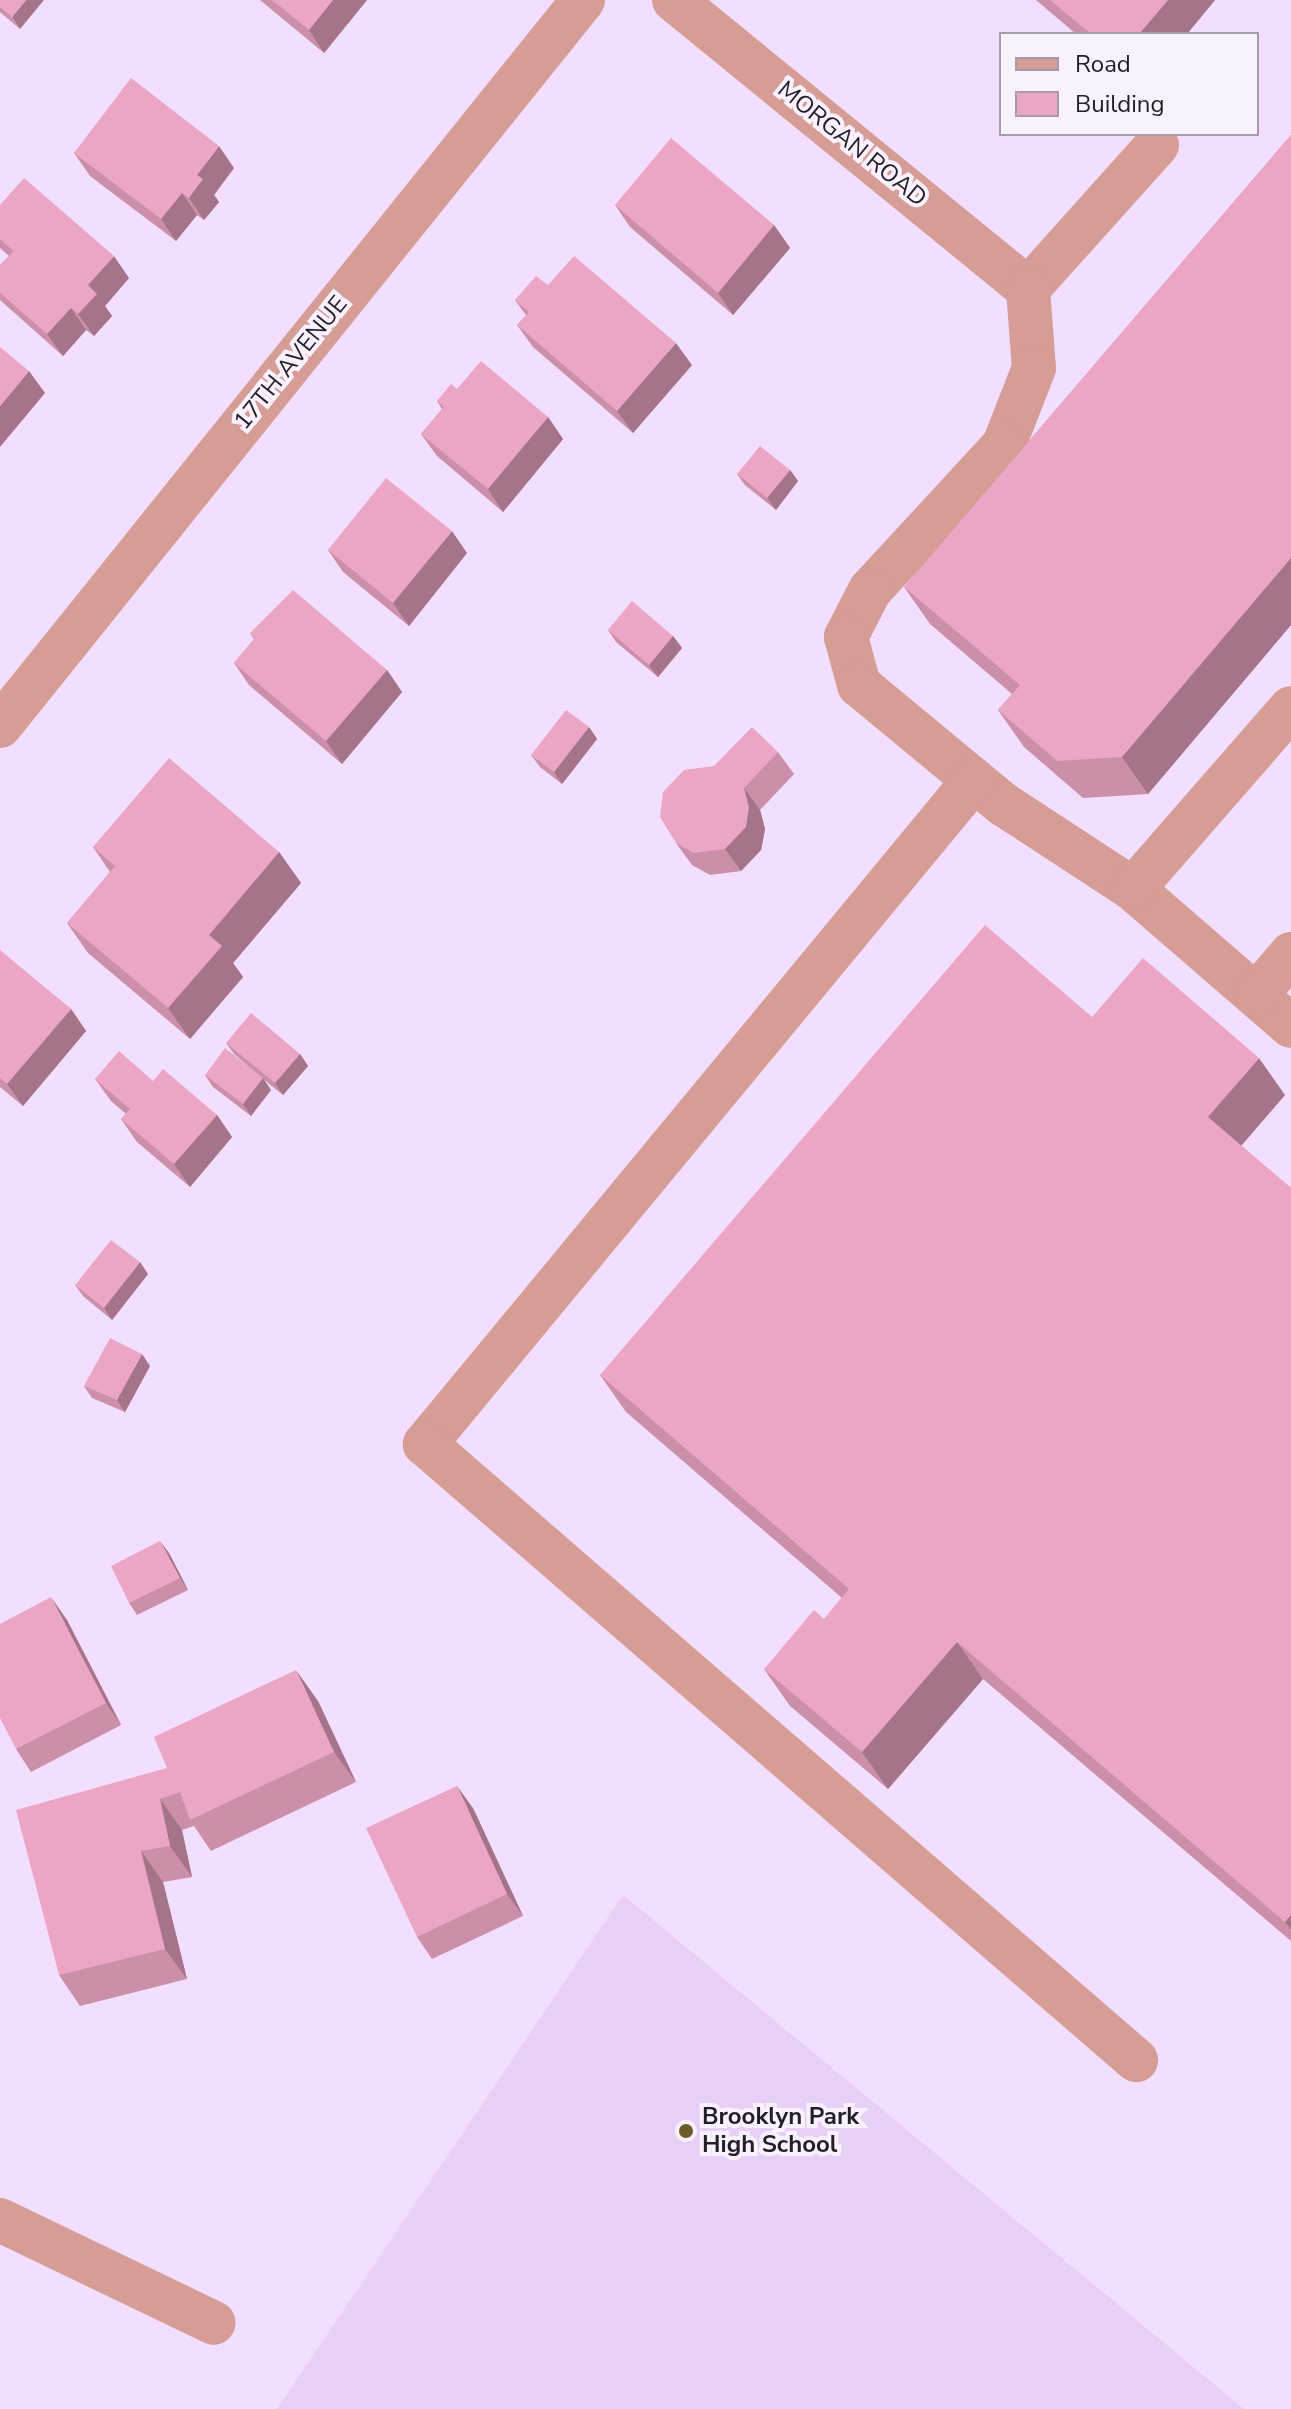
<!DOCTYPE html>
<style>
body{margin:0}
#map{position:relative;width:1291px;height:2409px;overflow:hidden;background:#f2deff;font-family:"Nunito Sans",sans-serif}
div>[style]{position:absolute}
.built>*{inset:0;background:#e7d0f6}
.minor>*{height:44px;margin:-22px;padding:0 22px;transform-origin:22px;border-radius:22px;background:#d59d96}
.wall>*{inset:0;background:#cb8fa9}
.shaded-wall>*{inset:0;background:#a5748a}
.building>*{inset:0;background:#eca6c5}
.dots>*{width:22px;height:22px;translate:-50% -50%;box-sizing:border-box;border:4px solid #f9f1fe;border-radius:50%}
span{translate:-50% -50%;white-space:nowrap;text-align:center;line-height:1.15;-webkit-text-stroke:8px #f9f1fe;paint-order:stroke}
.street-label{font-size:24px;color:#251e2a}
.poi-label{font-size:24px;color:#251e2a;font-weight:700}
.left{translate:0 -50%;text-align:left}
.legend{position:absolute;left:999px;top:32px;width:260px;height:104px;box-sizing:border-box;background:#f9f1fe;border:2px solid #a49da9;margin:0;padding:10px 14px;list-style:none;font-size:24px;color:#251e2a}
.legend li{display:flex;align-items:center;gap:16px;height:40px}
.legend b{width:40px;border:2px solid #a49da9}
</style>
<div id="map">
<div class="built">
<i style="clip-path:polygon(623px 1895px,1244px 2409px,277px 2409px)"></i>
</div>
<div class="minor">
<i style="left:674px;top:0;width:457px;rotate:39.2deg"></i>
<i style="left:1157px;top:145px;width:193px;rotate:131.9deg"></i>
<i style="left:1028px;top:289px;width:79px;rotate:85.7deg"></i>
<i style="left:1034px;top:368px;width:83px;rotate:111.3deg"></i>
<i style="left:1004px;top:445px;width:197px;rotate:132.7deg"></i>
<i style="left:870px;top:590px;width:53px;rotate:117.1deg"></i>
<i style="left:846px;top:637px;width:50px;rotate:74.8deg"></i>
<i style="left:859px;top:685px;width:187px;rotate:39.6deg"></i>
<i style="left:1003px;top:804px;width:155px;rotate:33.2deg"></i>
<i style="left:1133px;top:889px;width:209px;rotate:40.9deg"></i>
<i style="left:0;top:726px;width:931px;rotate:-51.23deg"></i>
<i style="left:974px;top:780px;width:862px;rotate:129.58deg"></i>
<i style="left:425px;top:1444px;width:941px;rotate:40.91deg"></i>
<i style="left:1133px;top:889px;width:240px;rotate:-48.9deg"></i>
<i style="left:1256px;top:995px;width:54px;rotate:-49.5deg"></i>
<i style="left:0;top:2220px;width:237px;rotate:25.7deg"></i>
</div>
<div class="wall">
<i style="clip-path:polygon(0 0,20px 29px,0 12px)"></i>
<i style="clip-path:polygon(260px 0,367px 0,324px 53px)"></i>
<i style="clip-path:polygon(1036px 0,1215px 0,1187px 34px,1076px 34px)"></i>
<i style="clip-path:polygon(1291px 135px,1291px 625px,1148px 794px,1083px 798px,1024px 747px,998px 710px,1012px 694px,930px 624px,904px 587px)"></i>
<i style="clip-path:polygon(74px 153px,234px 168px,214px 195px,219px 202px,204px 220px,197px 215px,176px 241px,90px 176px)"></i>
<i style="clip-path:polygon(0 205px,129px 278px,105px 306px,112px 316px,94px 336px,86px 330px,63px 356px,0 300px,0 265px,9px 256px,0 248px)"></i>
<i style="clip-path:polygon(615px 205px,774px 225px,790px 248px,733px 315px,630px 227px)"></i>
<i style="clip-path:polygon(548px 285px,692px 365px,633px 433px,533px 347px,517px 325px,526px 315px,515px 300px)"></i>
<i style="clip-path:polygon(457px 389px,548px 417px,563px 439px,503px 512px,437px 456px,421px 434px,442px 409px,437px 401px)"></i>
<i style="clip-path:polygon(790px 470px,798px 481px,776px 510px,745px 485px,737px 474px)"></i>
<i style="clip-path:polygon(328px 550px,467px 553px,409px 626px,343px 572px)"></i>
<i style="clip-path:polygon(608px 630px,673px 636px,682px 648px,658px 677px,616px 642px)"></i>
<i style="clip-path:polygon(250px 633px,387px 670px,402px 692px,342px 764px,249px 685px,234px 663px,254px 639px)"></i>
<i style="clip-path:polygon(589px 727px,597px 739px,562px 784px,540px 767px,531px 755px)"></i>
<i style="clip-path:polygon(778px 752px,794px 774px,760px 810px,765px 829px,761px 850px,741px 871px,710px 875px,692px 865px,676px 843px,714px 766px)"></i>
<i style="clip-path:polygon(93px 847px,279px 852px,301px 883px,233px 963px,243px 977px,190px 1039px,88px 953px,67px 923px,110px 872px)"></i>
<i style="clip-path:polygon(0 951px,71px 1009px,86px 1031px,23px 1106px,0 1087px)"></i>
<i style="clip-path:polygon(1092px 1017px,1285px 1095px,1241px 1146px,1291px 1188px,1291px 1941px,983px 1679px,888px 1789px,790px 1706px,764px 1669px,824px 1619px,842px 1598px,626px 1412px,600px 1375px)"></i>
<i style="clip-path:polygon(226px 1043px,300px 1054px,308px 1066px,283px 1095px,263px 1079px,271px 1090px,251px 1116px,213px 1087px,205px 1075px,256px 1073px,234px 1054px)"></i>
<i style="clip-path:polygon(95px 1079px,153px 1081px,217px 1115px,232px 1137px,190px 1187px,137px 1142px,121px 1119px,126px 1114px,111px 1101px)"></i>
<i style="clip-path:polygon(148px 1274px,112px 1320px,83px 1296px,75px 1285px)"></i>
<i style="clip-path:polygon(150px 1366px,125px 1412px,92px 1398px,84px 1386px)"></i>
<i style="clip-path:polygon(169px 1553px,188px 1590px,137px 1615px,129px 1603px)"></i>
<i style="clip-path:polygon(67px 1620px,121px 1725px,31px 1772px,16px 1749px)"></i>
<i style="clip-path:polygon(318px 1701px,356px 1782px,211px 1851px,194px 1826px,182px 1830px,192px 1877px,163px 1882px,187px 1979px,80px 2006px,59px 1975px,167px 1768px)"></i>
<i style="clip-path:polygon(473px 1808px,523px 1916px,432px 1959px,417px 1937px)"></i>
</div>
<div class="shaded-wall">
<i style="clip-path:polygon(26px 0,44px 0,20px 29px,12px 17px)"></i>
<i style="clip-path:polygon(333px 0,367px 0,324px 53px,309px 30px)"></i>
<i style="clip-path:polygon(1168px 0,1215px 0,1187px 34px,1139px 34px)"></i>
<i style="clip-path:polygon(219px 146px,234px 168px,214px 195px,219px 202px,204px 220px,189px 198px,197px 175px)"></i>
<i style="clip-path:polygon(182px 193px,197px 215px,176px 241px,161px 219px)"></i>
<i style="clip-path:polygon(774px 225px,790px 248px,733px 315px,718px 293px)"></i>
<i style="clip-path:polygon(114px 256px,129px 278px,105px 306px,112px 316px,94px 336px,78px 314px,88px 285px)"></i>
<i style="clip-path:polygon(71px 308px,86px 330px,63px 356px,47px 334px)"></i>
<i style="clip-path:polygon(676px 343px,692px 365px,633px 433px,617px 411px)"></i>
<i style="clip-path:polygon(29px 371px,45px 393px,0 447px,0 406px)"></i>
<i style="clip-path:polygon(548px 417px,563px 439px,503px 512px,488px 489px)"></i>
<i style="clip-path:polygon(790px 470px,798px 481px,776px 510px,767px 498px)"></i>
<i style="clip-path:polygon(452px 531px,467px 553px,409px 626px,393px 603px)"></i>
<i style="clip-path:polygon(1291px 558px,1291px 625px,1148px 794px,1122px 757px)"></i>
<i style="clip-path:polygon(673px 636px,682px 648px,658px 677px,649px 665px)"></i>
<i style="clip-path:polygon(387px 670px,402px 692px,342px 764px,326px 741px)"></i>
<i style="clip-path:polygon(589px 727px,597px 739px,562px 784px,554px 772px)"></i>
<i style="clip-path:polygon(744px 788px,760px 810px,765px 829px,761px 850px,741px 871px,725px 849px)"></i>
<i style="clip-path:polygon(279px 852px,301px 883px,233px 963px,243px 977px,190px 1039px,168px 1008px,209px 935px)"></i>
<i style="clip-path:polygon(71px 1009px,86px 1031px,23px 1106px,7px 1084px)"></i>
<i style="clip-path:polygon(300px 1054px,308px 1066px,283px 1095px,275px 1083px)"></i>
<i style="clip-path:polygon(1259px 1058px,1285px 1095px,1234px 1154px,1208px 1117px)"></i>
<i style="clip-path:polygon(263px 1078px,271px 1090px,251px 1116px,243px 1104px)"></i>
<i style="clip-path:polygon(217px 1115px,232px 1137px,190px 1187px,174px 1164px)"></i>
<i style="clip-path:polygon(140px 1262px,148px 1274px,112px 1320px,104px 1308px)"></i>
<i style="clip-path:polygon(142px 1354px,150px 1366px,125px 1412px,117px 1400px)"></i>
<i style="clip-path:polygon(160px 1541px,169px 1553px,188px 1590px,180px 1578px)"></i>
<i style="clip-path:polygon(51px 1597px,67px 1620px,121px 1725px,106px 1703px)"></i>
<i style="clip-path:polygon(957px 1642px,983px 1679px,888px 1789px,862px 1752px)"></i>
<i style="clip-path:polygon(296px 1670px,318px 1701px,356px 1782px,334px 1752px)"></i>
<i style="clip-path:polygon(457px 1786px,473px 1808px,523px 1916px,507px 1894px)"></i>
<i style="clip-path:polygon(160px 1799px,182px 1830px,192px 1877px,170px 1846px)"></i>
<i style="clip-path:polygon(141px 1851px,163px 1882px,187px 1979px,165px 1949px)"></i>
<i style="clip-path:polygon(1291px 1915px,1291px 1929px,1285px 1922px)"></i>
</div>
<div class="building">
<i style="clip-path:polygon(0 0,26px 0,12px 17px,0 7px)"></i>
<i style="clip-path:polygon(272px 0,333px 0,309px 30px)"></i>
<i style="clip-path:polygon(1050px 0,1168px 0,1139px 34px,1091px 34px)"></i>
<i style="clip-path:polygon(131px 78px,219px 146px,197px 175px,203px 179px,189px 198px,182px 193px,161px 219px,74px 153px)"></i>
<i style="clip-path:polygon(1291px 135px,1291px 558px,1122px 757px,1057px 761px,998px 710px,1020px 685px,904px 587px)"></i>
<i style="clip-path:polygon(671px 138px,774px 225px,718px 293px,615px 205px)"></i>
<i style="clip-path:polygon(24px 178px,114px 256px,88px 285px,97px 294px,78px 314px,71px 308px,47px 334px,0 293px,0 266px,13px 251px,0 239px,0 205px)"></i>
<i style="clip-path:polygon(574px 256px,676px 343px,617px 411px,517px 325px,529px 312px,515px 300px,536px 276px,548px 285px)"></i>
<i style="clip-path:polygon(0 347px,29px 371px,0 406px)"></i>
<i style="clip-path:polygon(481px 361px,548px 417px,488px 489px,421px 434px,444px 407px,437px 401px,451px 384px,457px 389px)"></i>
<i style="clip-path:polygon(760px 446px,790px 470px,767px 498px,737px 474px)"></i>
<i style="clip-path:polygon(386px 478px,452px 531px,393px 603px,328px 550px)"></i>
<i style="clip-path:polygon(293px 590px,387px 670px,326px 741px,234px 663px,255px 638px,250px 633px)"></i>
<i style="clip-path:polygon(632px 601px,673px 636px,649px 665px,608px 630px)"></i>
<i style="clip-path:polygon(566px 710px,589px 727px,554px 772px,531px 755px)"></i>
<i style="clip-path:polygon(752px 727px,778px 752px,744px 788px,749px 807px,746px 827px,725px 849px,694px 853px,676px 843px,660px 817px,663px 792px,684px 770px,714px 766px)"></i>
<i style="clip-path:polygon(169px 758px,279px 852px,209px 935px,222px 946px,168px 1008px,67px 923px,115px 866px,93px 847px)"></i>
<i style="clip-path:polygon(985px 925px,1092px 1017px,1143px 958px,1259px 1058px,1208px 1117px,1291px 1188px,1291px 1915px,1285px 1922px,957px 1642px,862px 1752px,764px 1669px,814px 1610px,824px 1619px,849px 1589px,600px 1375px)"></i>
<i style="clip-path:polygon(0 950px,71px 1009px,7px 1084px,0 1078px)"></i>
<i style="clip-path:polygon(251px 1013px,300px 1054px,275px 1083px,226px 1043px)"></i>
<i style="clip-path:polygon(225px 1048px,263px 1078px,243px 1104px,205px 1075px)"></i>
<i style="clip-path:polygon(119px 1051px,153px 1081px,163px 1069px,217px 1115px,174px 1164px,121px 1119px,130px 1109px,95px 1079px)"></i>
<i style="clip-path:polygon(111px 1240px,140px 1262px,104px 1308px,75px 1285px)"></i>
<i style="clip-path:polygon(110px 1338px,142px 1354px,117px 1400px,84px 1386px)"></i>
<i style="clip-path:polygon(160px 1541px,180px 1578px,129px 1603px,111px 1566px)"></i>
<i style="clip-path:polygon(51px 1597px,106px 1703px,16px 1749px,0 1718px,0 1624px)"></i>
<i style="clip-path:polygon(296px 1670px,334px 1752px,190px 1820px,180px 1792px,160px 1799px,170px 1846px,141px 1851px,165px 1949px,59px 1975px,16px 1810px,167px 1768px,154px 1737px)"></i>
<i style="clip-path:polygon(457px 1786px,507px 1894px,417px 1937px,366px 1828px)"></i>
</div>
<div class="dots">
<i style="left:686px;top:2131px;background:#6b5c2a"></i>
</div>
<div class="street-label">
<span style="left:852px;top:144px;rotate:39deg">MORGAN ROAD</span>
<span style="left:291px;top:363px;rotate:-51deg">17TH AVENUE</span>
</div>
<div class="poi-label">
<span class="left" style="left:702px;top:2131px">Brooklyn Park<br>High School</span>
</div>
<ul class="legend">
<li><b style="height:10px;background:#d59d96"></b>Road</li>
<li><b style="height:22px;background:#eca6c5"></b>Building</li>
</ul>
</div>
